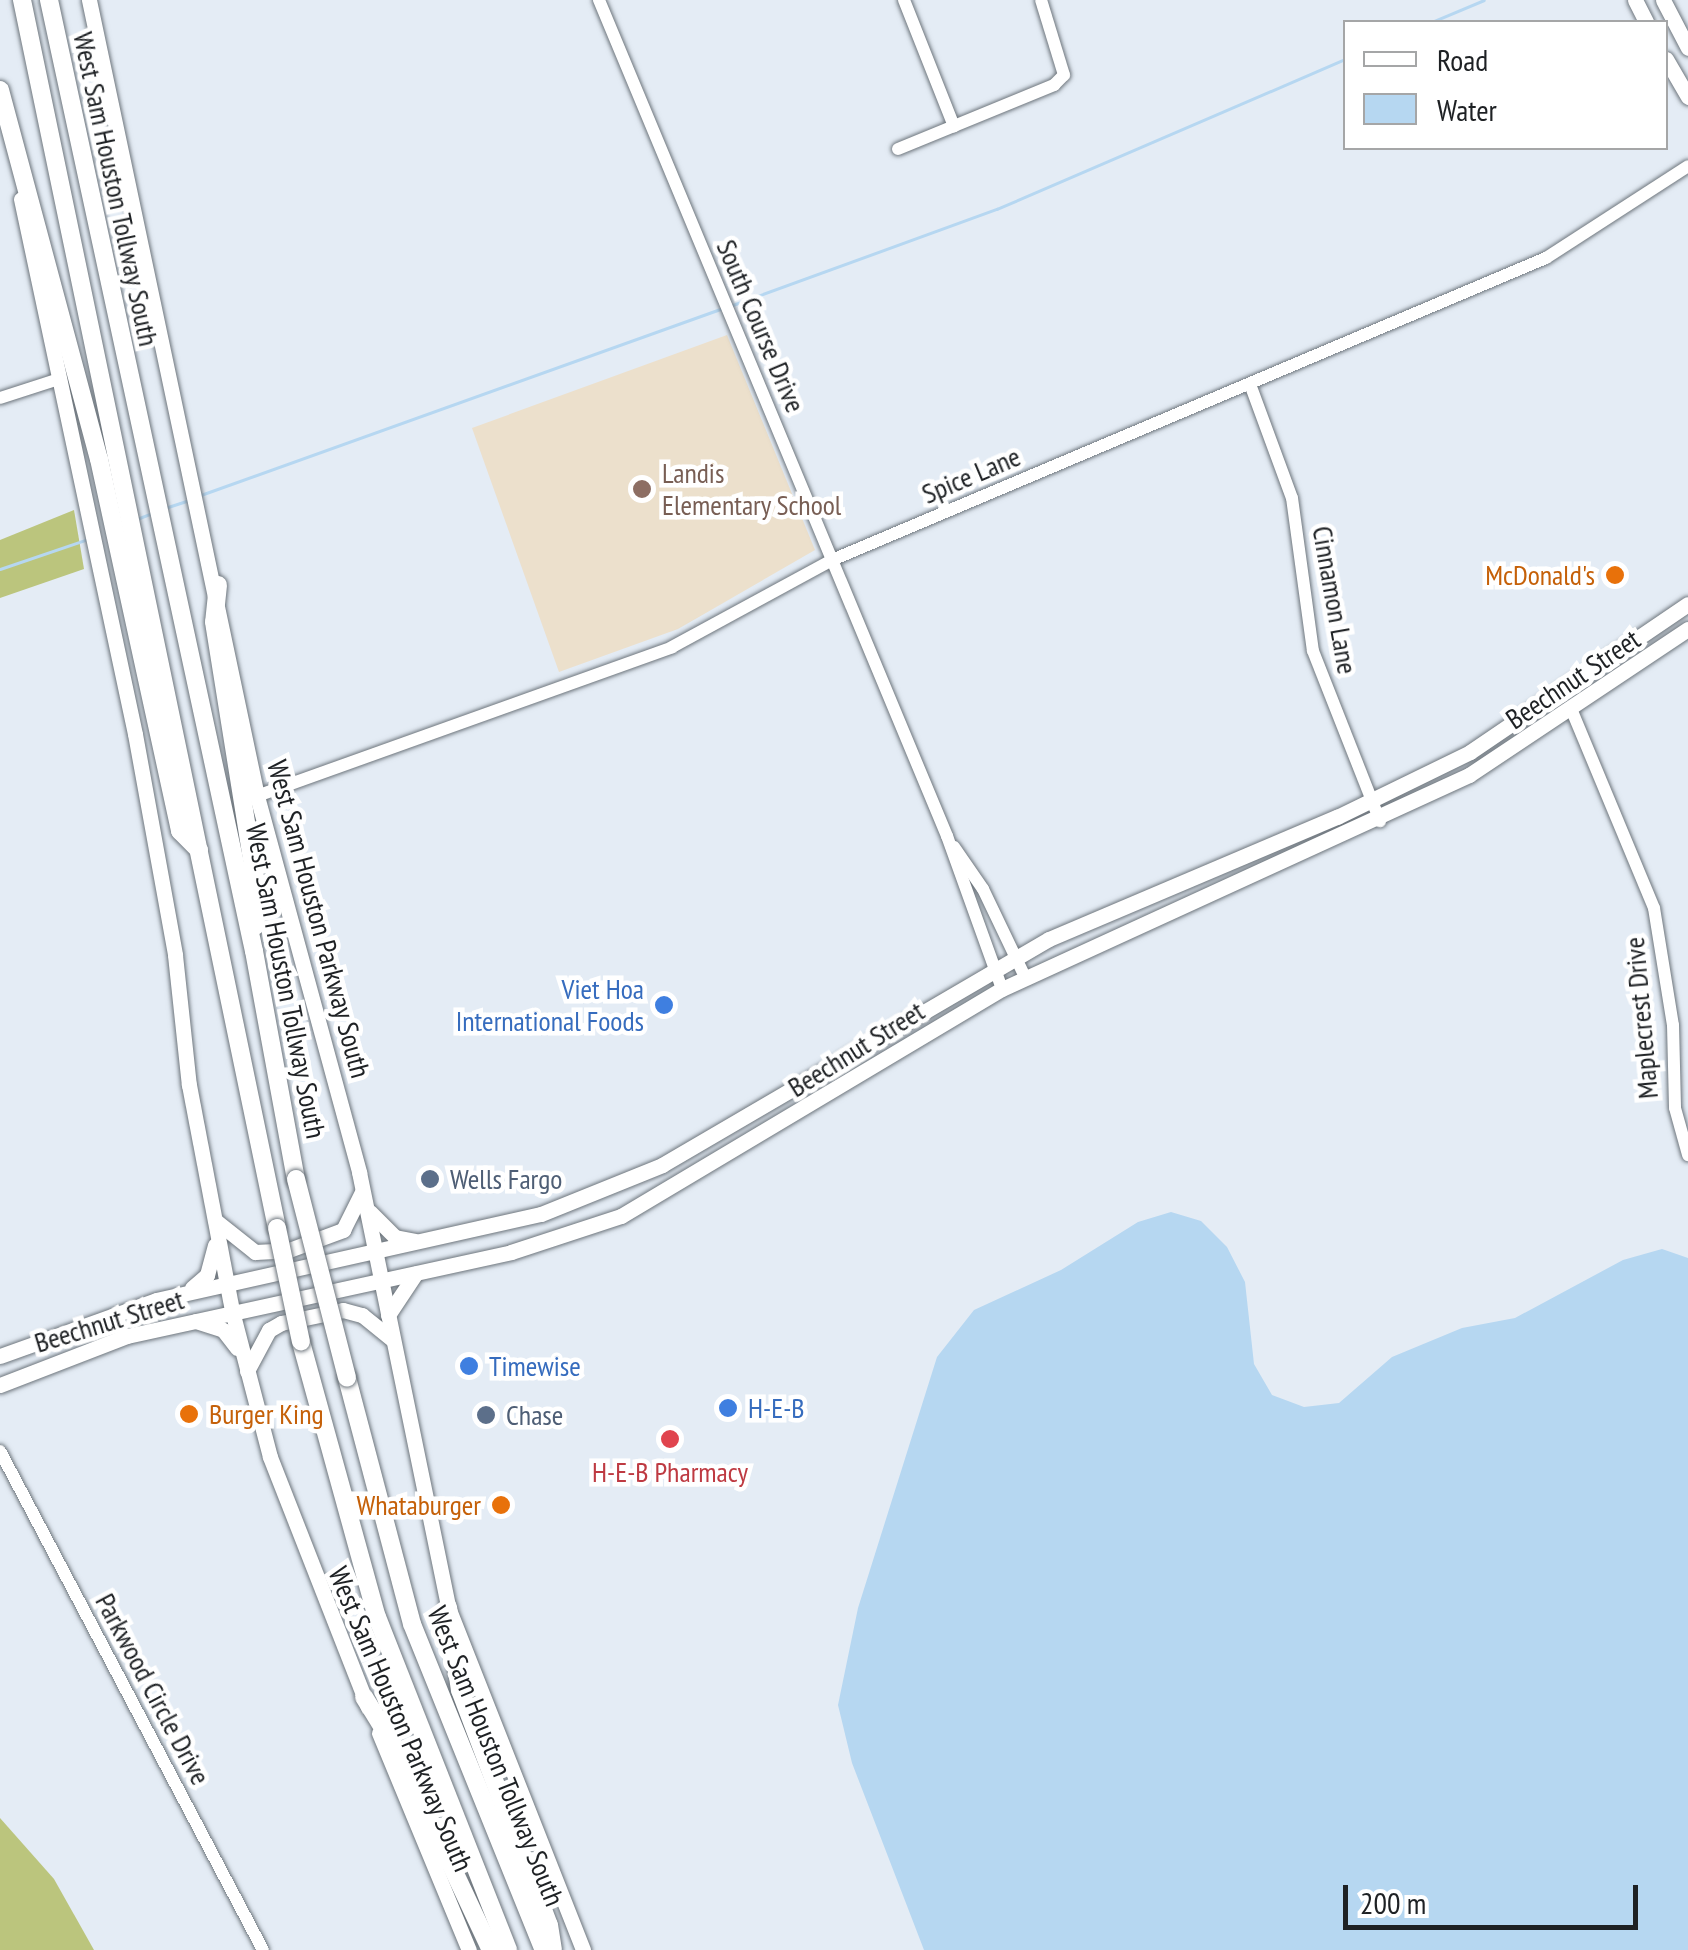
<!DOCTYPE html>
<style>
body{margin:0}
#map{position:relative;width:1688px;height:1950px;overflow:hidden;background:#e4ecf5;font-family:"PT Sans Narrow",sans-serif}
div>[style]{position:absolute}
.education>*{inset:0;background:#ece0cc}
.green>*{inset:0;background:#bbc57d}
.water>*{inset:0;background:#b6d7f1}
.stream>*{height:2.5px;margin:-1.25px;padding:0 1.25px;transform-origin:1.25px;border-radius:1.25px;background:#b6d7f1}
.roads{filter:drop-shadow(0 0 2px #6d757c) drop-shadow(0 0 2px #6d757c)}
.minor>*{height:12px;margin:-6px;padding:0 6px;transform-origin:6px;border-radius:6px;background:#fff}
.major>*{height:15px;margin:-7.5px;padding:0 7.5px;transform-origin:7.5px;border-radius:7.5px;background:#fff}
.highway>*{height:18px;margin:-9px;padding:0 9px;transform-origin:9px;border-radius:9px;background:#fff}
.bridges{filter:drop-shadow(0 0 2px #6d757c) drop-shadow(0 0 2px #6d757c)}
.highway-bridge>*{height:18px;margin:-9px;padding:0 9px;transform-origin:9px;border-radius:9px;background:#fff}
.dots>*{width:28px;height:28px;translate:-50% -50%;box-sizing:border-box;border:5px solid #fff;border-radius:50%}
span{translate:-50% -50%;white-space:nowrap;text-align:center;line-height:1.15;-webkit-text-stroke:9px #fff;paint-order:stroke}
.street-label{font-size:28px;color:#1e2124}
.education-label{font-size:28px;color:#785e54}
.left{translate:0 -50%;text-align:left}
.food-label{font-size:28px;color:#c56008}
.right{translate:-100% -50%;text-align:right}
.shop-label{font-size:28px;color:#366cbe}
.service-label{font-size:28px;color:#4e5e75}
.health-label{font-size:28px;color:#be3a42}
.legend{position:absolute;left:1343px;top:20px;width:325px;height:130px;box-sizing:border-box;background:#fff;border:2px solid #a5a6a7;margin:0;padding:12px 18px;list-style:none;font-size:30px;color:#1e2124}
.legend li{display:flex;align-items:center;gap:20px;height:50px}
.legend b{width:50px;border:2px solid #a5a6a7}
.scale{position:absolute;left:1343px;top:1885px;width:295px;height:45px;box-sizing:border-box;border:5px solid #1e2124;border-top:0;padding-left:12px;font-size:30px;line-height:35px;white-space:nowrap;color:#1e2124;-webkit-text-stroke:8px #fff;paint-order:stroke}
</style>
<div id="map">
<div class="education">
<i style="clip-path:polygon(727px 335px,815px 550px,678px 629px,559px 672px,472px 428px)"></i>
</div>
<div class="green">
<i style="clip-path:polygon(74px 510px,84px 569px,0 598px,0 540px)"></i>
<i style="clip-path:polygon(0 1818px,54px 1879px,94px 1950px,0 1950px)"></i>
</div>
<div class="water">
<i style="clip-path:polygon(1171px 1212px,1201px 1221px,1227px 1247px,1245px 1282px,1254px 1364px,1272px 1395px,1304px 1407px,1339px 1403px,1392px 1357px,1462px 1328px,1515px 1318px,1623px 1260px,1662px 1249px,1688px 1258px,1688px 1950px,924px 1950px,852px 1763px,838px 1705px,858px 1608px,937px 1357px,974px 1310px,1061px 1270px,1138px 1222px)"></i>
</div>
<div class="stream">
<i style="left:1432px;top:22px;width:56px;rotate:-22.9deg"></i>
<i style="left:730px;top:306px;width:284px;rotate:-20deg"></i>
<i style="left:997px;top:209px;width:380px;rotate:-23.3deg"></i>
<i style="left:198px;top:496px;width:558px;rotate:-19.7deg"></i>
<i style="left:165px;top:508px;width:22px;rotate:-18deg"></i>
<i style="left:137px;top:519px;width:17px;rotate:-21deg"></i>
<i style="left:0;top:569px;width:93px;rotate:-18.8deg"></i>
</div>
<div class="roads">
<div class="minor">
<i style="left:599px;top:0;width:906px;rotate:67.4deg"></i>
<i style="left:947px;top:836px;width:163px;rotate:70.2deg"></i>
<i style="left:904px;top:0;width:136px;rotate:68.4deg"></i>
<i style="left:898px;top:149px;width:169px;rotate:-22.3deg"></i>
<i style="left:1054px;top:85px;width:14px;rotate:-45deg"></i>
<i style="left:1064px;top:75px;width:78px;rotate:-107deg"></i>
<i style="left:1250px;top:384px;width:121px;rotate:69.8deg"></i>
<i style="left:1292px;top:498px;width:154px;rotate:82.2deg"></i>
<i style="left:1313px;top:651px;width:183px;rotate:68.5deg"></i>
<i style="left:0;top:398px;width:62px;rotate:-17.9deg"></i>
<i style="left:1572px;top:711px;width:213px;rotate:67.4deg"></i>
<i style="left:1654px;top:908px;width:119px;rotate:80.8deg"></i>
<i style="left:1673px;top:1025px;width:83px;rotate:88.6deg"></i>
<i style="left:1675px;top:1108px;width:49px;rotate:74.5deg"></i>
<i style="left:257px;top:796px;width:441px;rotate:-19.7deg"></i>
<i style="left:672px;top:647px;width:182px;rotate:-28.5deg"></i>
<i style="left:832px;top:560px;width:775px;rotate:-22.93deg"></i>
<i style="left:1546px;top:258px;width:169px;rotate:-32.9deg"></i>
<i style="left:954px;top:847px;width:51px;rotate:55.4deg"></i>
<i style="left:983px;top:889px;width:98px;rotate:64.5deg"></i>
<i style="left:0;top:1451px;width:564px;rotate:62.21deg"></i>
</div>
<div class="major">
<i style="left:89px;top:0;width:814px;rotate:78.08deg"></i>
<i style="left:257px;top:796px;width:390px;rotate:74.8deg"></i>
<i style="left:359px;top:1172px;width:444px;rotate:78.4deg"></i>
<i style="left:448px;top:1607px;width:369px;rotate:68.5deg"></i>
<i style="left:1635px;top:0;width:25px;rotate:63deg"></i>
<i style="left:1663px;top:0;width:54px;rotate:62.5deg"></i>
<i style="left:1666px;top:59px;width:44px;rotate:59.9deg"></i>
<i style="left:21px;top:199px;width:547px;rotate:77.97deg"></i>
<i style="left:135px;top:734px;width:225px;rotate:79.7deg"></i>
<i style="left:175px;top:955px;width:131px;rotate:83.9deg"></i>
<i style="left:189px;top:1085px;width:230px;rotate:79.2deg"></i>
<i style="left:232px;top:1311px;width:151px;rotate:75.4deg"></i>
<i style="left:270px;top:1457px;width:269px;rotate:68.6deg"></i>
<i style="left:370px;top:1212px;width:35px;rotate:45deg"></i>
<i style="left:395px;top:1237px;width:20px;rotate:11deg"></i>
<i style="left:216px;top:1221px;width:50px;rotate:38.5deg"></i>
<i style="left:255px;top:1252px;width:34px;rotate:-3deg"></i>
<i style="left:289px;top:1250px;width:58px;rotate:-20.3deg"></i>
<i style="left:343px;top:1230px;width:42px;rotate:-63.4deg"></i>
<i style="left:192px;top:1288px;width:20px;rotate:-41deg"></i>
<i style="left:207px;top:1275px;width:31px;rotate:-75deg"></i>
<i style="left:388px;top:1315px;width:50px;rotate:-56.3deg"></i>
<i style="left:196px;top:1321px;width:28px;rotate:18deg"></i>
<i style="left:223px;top:1330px;width:23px;rotate:52deg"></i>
<i style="left:0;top:1356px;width:166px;rotate:-19.7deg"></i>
<i style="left:156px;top:1300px;width:394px;rotate:-12.6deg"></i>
<i style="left:541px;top:1214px;width:131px;rotate:-22deg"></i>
<i style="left:662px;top:1165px;width:448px;rotate:-30.3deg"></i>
<i style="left:1049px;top:939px;width:313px;rotate:-23deg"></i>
<i style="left:1337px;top:817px;width:148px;rotate:-26deg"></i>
<i style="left:1470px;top:752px;width:263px;rotate:-34.2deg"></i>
<i style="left:247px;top:1371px;width:47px;rotate:-61.8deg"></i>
<i style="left:269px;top:1330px;width:14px;rotate:-30deg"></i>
<i style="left:281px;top:1323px;width:63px;rotate:-11.8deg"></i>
<i style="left:343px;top:1310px;width:20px;rotate:15deg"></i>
<i style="left:362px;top:1315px;width:38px;rotate:39deg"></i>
<i style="left:0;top:1385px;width:136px;rotate:-21.1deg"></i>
<i style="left:127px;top:1336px;width:393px;rotate:-12.3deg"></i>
<i style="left:511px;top:1252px;width:116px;rotate:-18.1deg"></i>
<i style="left:621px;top:1216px;width:443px;rotate:-30.8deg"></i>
<i style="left:1002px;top:989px;width:514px;rotate:-24.62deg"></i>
<i style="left:1469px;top:775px;width:263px;rotate:-33.7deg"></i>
<i style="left:379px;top:1733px;width:235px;rotate:67.5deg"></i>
</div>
<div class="highway">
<i style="left:22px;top:0;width:1254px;rotate:78.27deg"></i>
<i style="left:49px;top:0;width:973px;rotate:77.84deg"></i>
<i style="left:254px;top:951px;width:232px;rotate:79.6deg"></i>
<i style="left:0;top:90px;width:382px;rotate:75deg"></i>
<i style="left:99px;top:459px;width:381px;rotate:77.7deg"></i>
<i style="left:180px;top:831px;width:27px;rotate:45deg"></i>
<i style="left:218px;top:585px;width:37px;rotate:96deg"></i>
<i style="left:214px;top:622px;width:272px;rotate:80.9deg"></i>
<i style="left:257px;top:891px;width:35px;rotate:93deg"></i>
<i style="left:301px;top:1342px;width:285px;rotate:74.6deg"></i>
<i style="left:377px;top:1617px;width:358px;rotate:68.5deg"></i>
<i style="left:347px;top:1378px;width:254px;rotate:75.2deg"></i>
<i style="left:412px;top:1624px;width:352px;rotate:68deg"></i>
<i style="left:448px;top:1607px;width:84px;rotate:81.8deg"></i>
<i style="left:460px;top:1690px;width:251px;rotate:69.3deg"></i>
<i style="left:549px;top:1925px;width:25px;rotate:81deg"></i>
<i style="left:364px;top:1697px;width:67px;rotate:58.4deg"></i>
<i style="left:399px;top:1754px;width:217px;rotate:64.9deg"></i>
</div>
</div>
<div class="bridges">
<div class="highway-bridge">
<i style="left:296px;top:1179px;width:205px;rotate:75.6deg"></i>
<i style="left:277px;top:1228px;width:116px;rotate:78.1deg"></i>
</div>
</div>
<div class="dots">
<i style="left:642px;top:489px;background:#8d6e63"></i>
<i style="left:1615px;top:575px;background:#e8710a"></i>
<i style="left:664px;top:1005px;background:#3f7fe0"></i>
<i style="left:430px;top:1179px;background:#5c6f8a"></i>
<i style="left:469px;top:1366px;background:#3f7fe0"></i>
<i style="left:728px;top:1408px;background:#3f7fe0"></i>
<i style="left:189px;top:1414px;background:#e8710a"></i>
<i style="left:486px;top:1415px;background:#5c6f8a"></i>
<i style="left:670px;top:1439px;background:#e0444e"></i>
<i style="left:501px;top:1505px;background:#e8710a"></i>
</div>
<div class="street-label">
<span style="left:116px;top:189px;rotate:78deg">West Sam Houston Tollway South</span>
<span style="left:761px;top:326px;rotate:67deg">South Course Drive</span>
<span style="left:971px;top:475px;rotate:-23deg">Spice Lane</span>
<span style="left:1335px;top:600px;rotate:80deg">Cinnamon Lane</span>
<span style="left:1573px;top:679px;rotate:-34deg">Beechnut Street</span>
<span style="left:319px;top:919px;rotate:75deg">West Sam Houston Parkway South</span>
<span style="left:286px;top:981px;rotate:79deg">West Sam Houston Tollway South</span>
<span style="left:1641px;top:1018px;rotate:-95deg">Maplecrest Drive</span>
<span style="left:856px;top:1049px;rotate:-32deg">Beechnut Street</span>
<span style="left:109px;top:1321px;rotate:-17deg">Beechnut Street</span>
<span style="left:153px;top:1689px;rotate:62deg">Parkwood Circle Drive</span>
<span style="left:401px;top:1719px;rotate:67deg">West Sam Houston Parkway South</span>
<span style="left:496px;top:1756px;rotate:68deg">West Sam Houston Tollway South</span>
</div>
<div class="education-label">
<span class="left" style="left:662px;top:489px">Landis<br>Elementary School</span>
</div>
<div class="food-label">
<span class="right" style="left:1595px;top:575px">McDonald's</span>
<span class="left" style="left:209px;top:1414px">Burger King</span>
<span class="right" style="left:481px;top:1505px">Whataburger</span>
</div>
<div class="shop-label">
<span class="right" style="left:644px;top:1005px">Viet Hoa<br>International Foods</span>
<span class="left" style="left:489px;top:1366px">Timewise</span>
<span class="left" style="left:748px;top:1408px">H-E-B</span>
</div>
<div class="service-label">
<span class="left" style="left:450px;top:1179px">Wells Fargo</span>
<span class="left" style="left:506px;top:1415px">Chase</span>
</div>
<div class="health-label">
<span style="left:670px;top:1472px">H-E-B Pharmacy</span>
</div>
<ul class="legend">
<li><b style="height:12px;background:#fff"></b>Road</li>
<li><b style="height:28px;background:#b6d7f1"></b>Water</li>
</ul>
<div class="scale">200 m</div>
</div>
